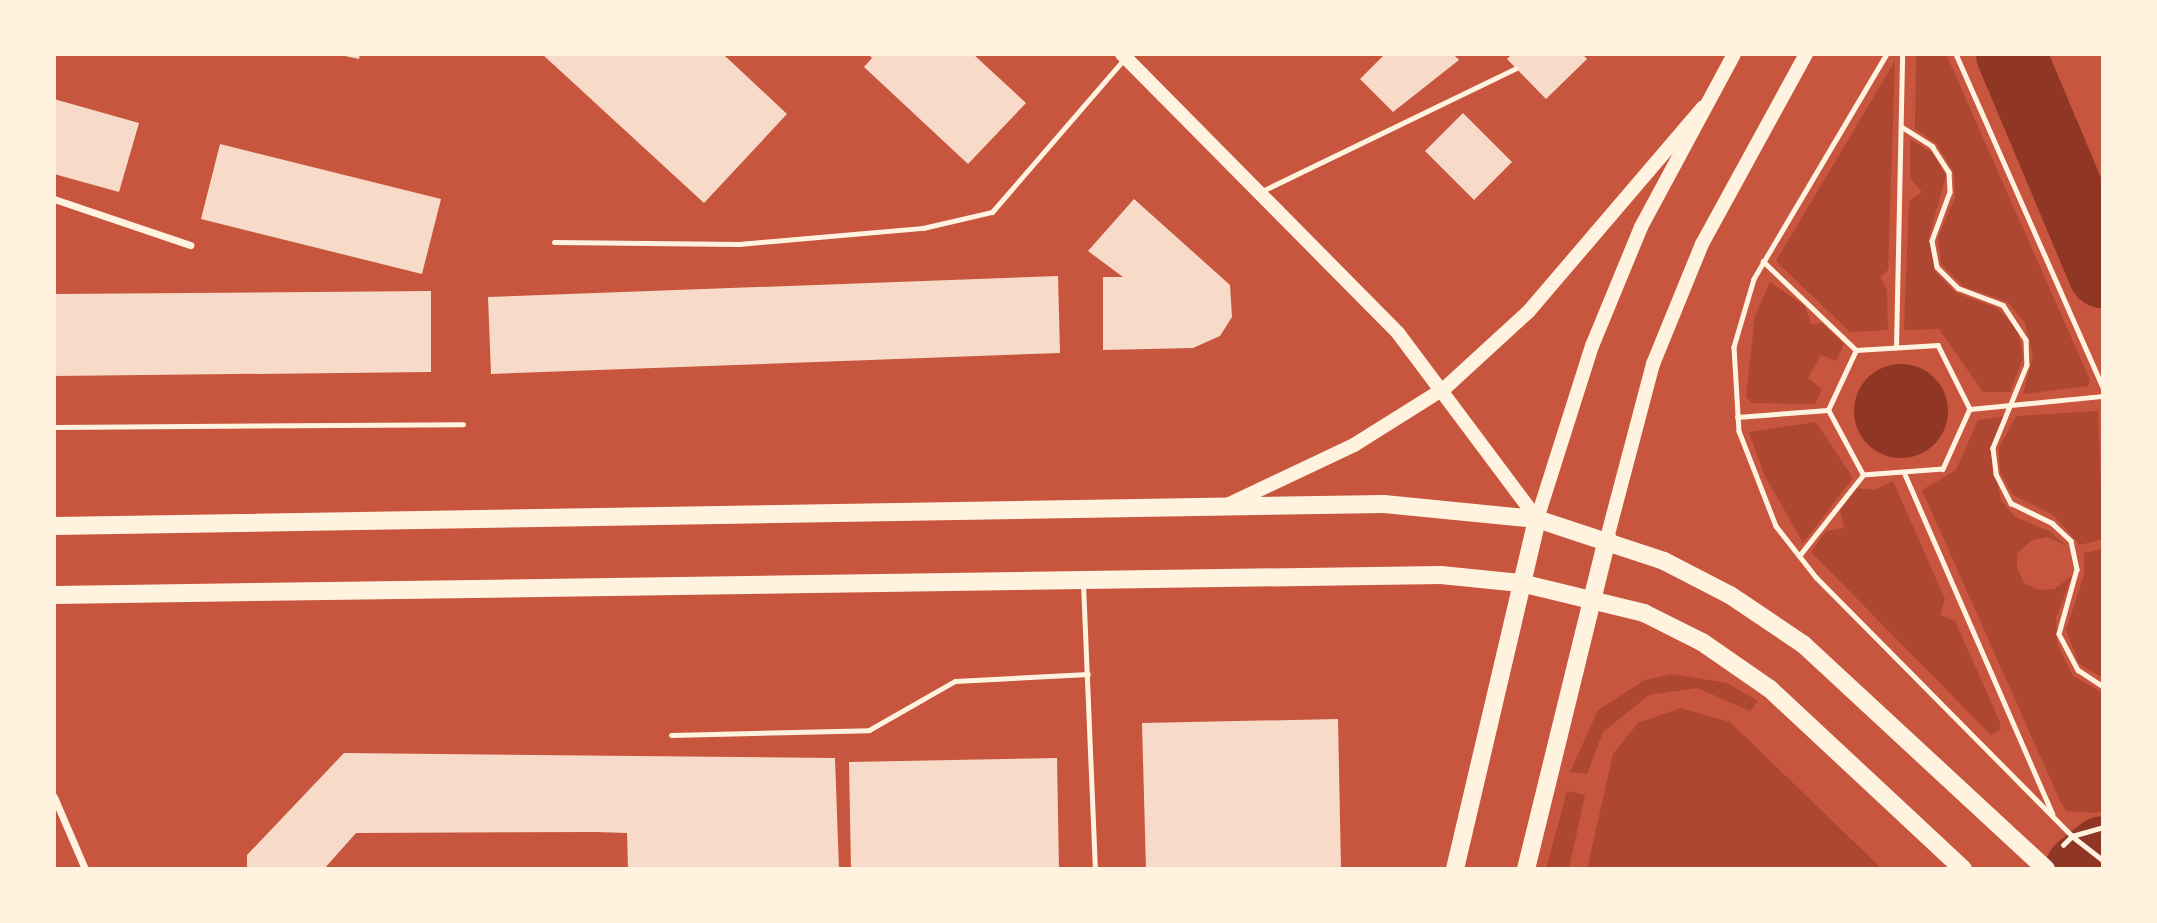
<!DOCTYPE html>
<style>
body{margin:0}
#map{position:relative;width:2157px;height:923px;overflow:hidden;background:#c8553d;font-family:"DM Sans",sans-serif}
div>[style]{position:absolute}
.green>*{inset:0;background:#ae4732}
.water>*{inset:0;background:#8f3625}
.round{border-radius:50%}
.river>*{height:70px;margin:-35px;padding:0 35px;transform-origin:35px;border-radius:35px;background:#8f3625}
.building>*{inset:0;background:#f7dbc8}
.path>*{height:4.5px;margin:-2.25px;padding:0 2.25px;transform-origin:2.25px;border-radius:2.25px;background:#fff3e0}
.service>*{height:5px;margin:-2.5px;padding:0 2.5px;transform-origin:2.5px;border-radius:2.5px;background:#fff3e0}
.minor>*{height:7px;margin:-3.5px;padding:0 3.5px;transform-origin:3.5px;border-radius:3.5px;background:#fff3e0}
.secondary>*{height:14px;margin:-7px;padding:0 7px;transform-origin:7px;border-radius:7px;background:#fff3e0}
.primary>*{height:18px;margin:-9px;padding:0 9px;transform-origin:9px;border-radius:9px;background:#fff3e0}
span{translate:-50% -50%;white-space:nowrap;text-align:center;line-height:1.15;-webkit-text-stroke:5px #fff3e0;paint-order:stroke}
.frame{position:absolute;inset:0;border:56px solid #fff3e0;pointer-events:none}
</style>
<div id="map">
<div class="green">
<i style="clip-path:polygon(1916px 54px,1946px 54px,2090px 380px,2088px 386px,2023px 394px,2033px 356px,2025px 323px,2008px 302px,1964px 287px,1941px 264px,1938px 237px,1955px 198px,1954px 173px,1936px 143px,1915px 129px)"></i>
<i style="clip-path:polygon(1895px 61px,1888px 270px,1880px 277px,1887px 290px,1888px 330px,1850px 332px,1776px 261px)"></i>
<i style="clip-path:polygon(1910px 139px,1933px 153px,1946px 176px,1929px 237px,1935px 271px,1956px 293px,1997px 308px,2018px 330px,2023px 358px,2010px 392px,1983px 392px,1939px 329px,1904px 330px,1909px 201px,1922px 192px,1910px 178px)"></i>
<i style="clip-path:polygon(1770px 282px,1805px 306px,1811px 324px,1822px 323px,1844px 344px,1836px 361px,1821px 355px,1808px 378px,1822px 389px,1815px 404px,1752px 403px,1746px 397px,1755px 316px)"></i>
<i style="clip-path:polygon(2098px 411px,2103px 539px,2080px 545px,2053px 515px,2013px 495px,2000px 472px,1999px 448px,2016px 416px)"></i>
<i style="clip-path:polygon(2005px 416px,1990px 449px,2001px 500px,2015px 517px,2049px 531px,2068px 547px,2047px 537px,2032px 540px,2017px 554px,2017px 568px,2024px 583px,2039px 590px,2054px 589px,2072px 576px,2056px 618px,2057px 644px,2073px 676px,2103px 693px,2103px 811px,2094px 813px,2066px 811px,2061px 803px,1922px 490px,1956px 470px,1978px 420px)"></i>
<i style="clip-path:polygon(1816px 422px,1853px 478px,1803px 543px,1764px 474px,1749px 432px)"></i>
<i style="clip-path:polygon(1893px 481px,1945px 599px,1940px 615px,1955px 621px,1999px 720px,2001px 729px,1991px 735px,1811px 552px,1826px 531px,1844px 528px,1840px 510px,1857px 488px,1875px 490px)"></i>
<i style="clip-path:polygon(2103px 549px,2103px 678px,2079px 664px,2066px 630px,2084px 575px,2084px 553px)"></i>
<i style="clip-path:polygon(1672px 674px,1727px 683px,1758px 701px,1750px 711px,1697px 688px,1649px 695px,1603px 732px,1587px 774px,1570px 772px,1598px 710px,1645px 680px)"></i>
<i style="clip-path:polygon(1681px 708px,1730px 722px,1882px 869px,1587px 869px,1613px 754px,1638px 723px)"></i>
<i style="clip-path:polygon(1567px 791px,1585px 795px,1569px 869px,1546px 869px)"></i>
</div>
<div class="water">
<i class="round" style="left:1854px;top:364px;width:94px;height:94px"></i>
</div>
<div class="river">
<i style="left:2011px;top:54px;width:238px;rotate:67.2deg"></i>
<i style="left:2080px;top:869px;width:29px;rotate:-38deg"></i>
</div>
<div class="building">
<i style="clip-path:polygon(335px 54px,360px 54px,359px 59px)"></i>
<i style="clip-path:polygon(542px 54px,723px 54px,787px 114px,704px 203px)"></i>
<i style="clip-path:polygon(868px 54px,973px 54px,1026px 103px,968px 164px,864px 67px,872px 58px)"></i>
<i style="clip-path:polygon(1385px 54px,1453px 54px,1459px 60px,1393px 112px,1360px 79px)"></i>
<i style="clip-path:polygon(1512px 54px,1582px 54px,1587px 59px,1546px 99px,1507px 59px)"></i>
<i style="clip-path:polygon(54px 99px,139px 123px,119px 192px,54px 174px)"></i>
<i style="clip-path:polygon(1463px 113px,1512px 162px,1474px 200px,1425px 151px)"></i>
<i style="clip-path:polygon(220px 144px,441px 199px,422px 274px,201px 219px)"></i>
<i style="clip-path:polygon(1134px 199px,1230px 285px,1232px 317px,1220px 336px,1193px 348px,1103px 350px,1103px 277px,1123px 277px,1088px 251px)"></i>
<i style="clip-path:polygon(1058px 276px,1060px 353px,491px 374px,488px 297px)"></i>
<i style="clip-path:polygon(431px 291px,431px 372px,54px 376px,54px 294px)"></i>
<i style="clip-path:polygon(1338px 719px,1341px 869px,1146px 869px,1142px 723px)"></i>
<i style="clip-path:polygon(344px 753px,835px 758px,839px 869px,628px 869px,627px 833px,596px 832px,356px 833px,324px 869px,247px 869px,247px 855px)"></i>
<i style="clip-path:polygon(1057px 758px,1059px 869px,851px 869px,849px 762px)"></i>
</div>
<div class="path">
<i style="left:1887px;top:54px;width:261px;rotate:120.6deg"></i>
<i style="left:1754px;top:279px;width:71px;rotate:106.4deg"></i>
<i style="left:1734px;top:347px;width:84px;rotate:86.6deg"></i>
<i style="left:1739px;top:431px;width:102px;rotate:68.7deg"></i>
<i style="left:1776px;top:526px;width:65px;rotate:51.9deg"></i>
<i style="left:1816px;top:577px;width:364px;rotate:45.3deg"></i>
<i style="left:2072px;top:836px;width:32px;rotate:-16deg"></i>
<i style="left:1956px;top:54px;width:365px;rotate:66.2deg"></i>
<i style="left:1902px;top:127px;width:36px;rotate:32deg"></i>
<i style="left:1932px;top:146px;width:31px;rotate:57deg"></i>
<i style="left:1949px;top:172px;width:20px;rotate:87deg"></i>
<i style="left:1950px;top:192px;width:52px;rotate:110.2deg"></i>
<i style="left:1932px;top:241px;width:26px;rotate:79deg"></i>
<i style="left:1937px;top:267px;width:30px;rotate:45deg"></i>
<i style="left:1958px;top:288px;width:48px;rotate:20.7deg"></i>
<i style="left:2003px;top:305px;width:42px;rotate:56.7deg"></i>
<i style="left:2026px;top:340px;width:25px;rotate:88deg"></i>
<i style="left:2027px;top:365px;width:90px;rotate:112.3deg"></i>
<i style="left:1993px;top:448px;width:26px;rotate:83deg"></i>
<i style="left:1996px;top:474px;width:33px;rotate:63deg"></i>
<i style="left:2011px;top:503px;width:46px;rotate:26deg"></i>
<i style="left:2052px;top:523px;width:26px;rotate:43deg"></i>
<i style="left:2071px;top:541px;width:29px;rotate:78deg"></i>
<i style="left:2077px;top:569px;width:67px;rotate:105.5deg"></i>
<i style="left:2059px;top:634px;width:41px;rotate:62.2deg"></i>
<i style="left:2078px;top:670px;width:30px;rotate:33deg"></i>
<i style="left:1763px;top:261px;width:129px;rotate:43.7deg"></i>
<i style="left:1856px;top:350px;width:82px;rotate:-3.5deg"></i>
<i style="left:1938px;top:345px;width:72px;rotate:63.4deg"></i>
<i style="left:1970px;top:409px;width:66px;rotate:114.2deg"></i>
<i style="left:1943px;top:469px;width:80px;rotate:175.7deg"></i>
<i style="left:1863px;top:475px;width:74px;rotate:-118.3deg"></i>
<i style="left:1828px;top:410px;width:66px;rotate:-65deg"></i>
<i style="left:1896px;top:347px;width:293px;rotate:-88.8deg"></i>
<i style="left:1970px;top:409px;width:134px;rotate:-5.6deg"></i>
<i style="left:1737px;top:417px;width:91px;rotate:-4.4deg"></i>
<i style="left:1904px;top:472px;width:373px;rotate:66.5deg"></i>
<i style="left:1799px;top:556px;width:103px;rotate:-51.7deg"></i>
<i style="left:2063px;top:845px;width:13px;rotate:-45deg"></i>
<i style="left:2072px;top:836px;width:39px;rotate:38deg"></i>
</div>
<div class="service">
<i style="left:1262px;top:191px;width:282px;rotate:-25.8deg"></i>
<i style="left:554px;top:242px;width:185px;rotate:0.6deg"></i>
<i style="left:739px;top:244px;width:185px;rotate:-5deg"></i>
<i style="left:923px;top:228px;width:71px;rotate:-13.1deg"></i>
<i style="left:992px;top:212px;width:203px;rotate:-49.2deg"></i>
<i style="left:54px;top:427px;width:409px;rotate:-0.4deg"></i>
<i style="left:1083px;top:584px;width:285px;rotate:87.6deg"></i>
<i style="left:671px;top:735px;width:198px;rotate:-1.4deg"></i>
<i style="left:869px;top:730px;width:99px;rotate:-29.7deg"></i>
<i style="left:955px;top:681px;width:133px;rotate:-3deg"></i>
</div>
<div class="minor">
<i style="left:54px;top:199px;width:144px;rotate:18.7deg"></i>
<i style="left:54px;top:797px;width:78px;rotate:66.7deg"></i>
</div>
<div class="secondary">
<i style="left:1122px;top:54px;width:392px;rotate:45.3deg"></i>
<i style="left:1398px;top:333px;width:232px;rotate:53.2deg"></i>
<i style="left:1225px;top:506px;width:143px;rotate:-25.3deg"></i>
<i style="left:1354px;top:445px;width:107px;rotate:-32.1deg"></i>
<i style="left:1445px;top:388px;width:114px;rotate:-42.5deg"></i>
<i style="left:1529px;top:311px;width:268px;rotate:-49.5deg"></i>
<i style="left:1537px;top:519px;width:182px;rotate:-72.4deg"></i>
<i style="left:1592px;top:346px;width:129px;rotate:-67.6deg"></i>
<i style="left:1641px;top:227px;width:196px;rotate:-61.7deg"></i>
<i style="left:1607px;top:538px;width:180px;rotate:-75.2deg"></i>
<i style="left:1653px;top:364px;width:130px;rotate:-67.8deg"></i>
<i style="left:1702px;top:244px;width:217px;rotate:-61.3deg"></i>
</div>
<div class="primary">
<i style="left:54px;top:526px;width:1330px;rotate:-0.95deg"></i>
<i style="left:1384px;top:504px;width:154px;rotate:5.6deg"></i>
<i style="left:1537px;top:519px;width:134px;rotate:18.3deg"></i>
<i style="left:1664px;top:561px;width:74px;rotate:27.3deg"></i>
<i style="left:1730px;top:595px;width:89px;rotate:34deg"></i>
<i style="left:1804px;top:645px;width:330px;rotate:42.8deg"></i>
<i style="left:54px;top:595px;width:1387px;rotate:-0.83deg"></i>
<i style="left:1441px;top:575px;width:80px;rotate:5.7deg"></i>
<i style="left:1521px;top:583px;width:127px;rotate:13.7deg"></i>
<i style="left:1644px;top:613px;width:65px;rotate:26.6deg"></i>
<i style="left:1702px;top:642px;width:83px;rotate:34.7deg"></i>
<i style="left:1770px;top:689px;width:264px;rotate:43deg"></i>
<i style="left:1455px;top:869px;width:359px;rotate:-76.8deg"></i>
<i style="left:1526px;top:869px;width:341px;rotate:-76.2deg"></i>
</div>
<div class="frame"></div>
</div>
